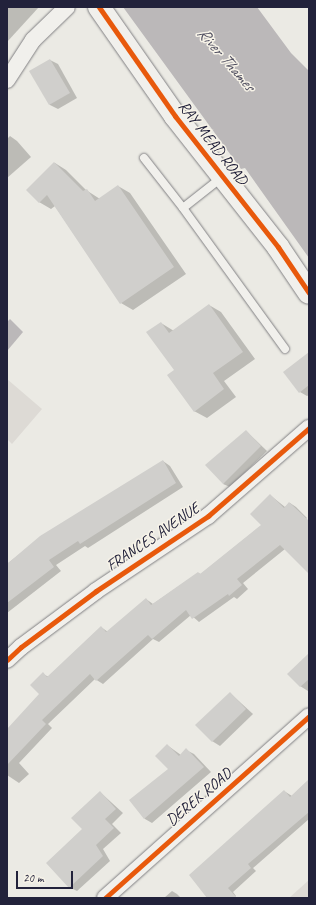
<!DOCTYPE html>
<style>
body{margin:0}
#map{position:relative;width:316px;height:905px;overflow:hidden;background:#ebeae4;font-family:Caveat,sans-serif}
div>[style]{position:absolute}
.green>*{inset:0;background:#dddad5}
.water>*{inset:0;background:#bbb8b9}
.shadow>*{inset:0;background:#0003}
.building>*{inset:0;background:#d0cfcc}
.roads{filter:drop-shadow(0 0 1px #818083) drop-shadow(0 0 1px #818083)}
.service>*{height:8px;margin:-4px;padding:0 4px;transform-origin:4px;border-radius:4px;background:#f1f0ec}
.minor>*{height:16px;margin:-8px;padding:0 8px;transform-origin:8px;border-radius:8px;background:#f1f0ec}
.primary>*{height:22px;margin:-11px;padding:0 11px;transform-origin:11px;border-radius:11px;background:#f1f0ec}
.cycleway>*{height:5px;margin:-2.5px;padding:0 2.5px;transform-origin:2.5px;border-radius:2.5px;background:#e8590c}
span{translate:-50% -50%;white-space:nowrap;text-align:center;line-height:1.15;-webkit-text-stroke:3px #f7f3e8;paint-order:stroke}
.street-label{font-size:16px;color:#22223b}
.water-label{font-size:17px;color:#504f60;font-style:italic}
.frame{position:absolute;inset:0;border:8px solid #22223b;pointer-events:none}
.scale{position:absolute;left:16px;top:871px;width:57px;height:18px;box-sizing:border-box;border:2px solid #22223b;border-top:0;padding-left:5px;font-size:12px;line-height:14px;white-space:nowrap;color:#22223b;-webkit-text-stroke:3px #f7f3e8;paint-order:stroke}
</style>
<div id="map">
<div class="green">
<i style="clip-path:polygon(7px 379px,42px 409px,12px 444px,7px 439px)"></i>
<i style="clip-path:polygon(309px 880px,309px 898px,289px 898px)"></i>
</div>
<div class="water">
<i style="clip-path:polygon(123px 7px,257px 7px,291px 53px,309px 71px,309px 258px,245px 168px,241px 169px)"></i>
<i style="clip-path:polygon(10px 319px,23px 332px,7px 351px,7px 322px)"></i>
</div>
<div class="shadow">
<i style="clip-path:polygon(7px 7px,39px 7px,7px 42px)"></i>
<i style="clip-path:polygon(50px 60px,58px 64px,77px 98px,58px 109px,50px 105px,31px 72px)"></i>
<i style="clip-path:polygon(10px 136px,17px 141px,31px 157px,7px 178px,7px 139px)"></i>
<i style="clip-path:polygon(55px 163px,66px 170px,86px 190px,100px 199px,118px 186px,130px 193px,186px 274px,133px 310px,121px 303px,55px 206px,51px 209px,39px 202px)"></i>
<i style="clip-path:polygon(209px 305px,221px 312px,255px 359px,224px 381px,236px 397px,207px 418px,194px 411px,175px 370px,161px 323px,174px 331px)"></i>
<i style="clip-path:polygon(309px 356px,309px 395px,307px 396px,300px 392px)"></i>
<i style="clip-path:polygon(246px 431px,267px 451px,230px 487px,223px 484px)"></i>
<i style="clip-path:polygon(163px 461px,170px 466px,183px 487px,88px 548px,85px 546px,56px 565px,61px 571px,7px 613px,7px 564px,41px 537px)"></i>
<i style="clip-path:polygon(270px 495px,285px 507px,290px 503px,296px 507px,307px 518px,301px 524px,309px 534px,309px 573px,285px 549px,243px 583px,248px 589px,237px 599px,234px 597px,199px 622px,191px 615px,159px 642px,153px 639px,103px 684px,95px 679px,48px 724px,52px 728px,19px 763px,29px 774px,19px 783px,7px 775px,7px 730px,41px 694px,43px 674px,49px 677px,101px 627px,108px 632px,146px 599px,153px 604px,198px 573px,201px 574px,262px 525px)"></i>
<i style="clip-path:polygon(309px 655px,309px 690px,308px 691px,300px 686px)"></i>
<i style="clip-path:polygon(230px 693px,253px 714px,220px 746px,212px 741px)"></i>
<i style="clip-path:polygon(167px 745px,181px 755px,186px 750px,194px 754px,211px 772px,152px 823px,145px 819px,131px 801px,170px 769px)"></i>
<i style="clip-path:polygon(309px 780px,309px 819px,253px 868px,256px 871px,233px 892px,236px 896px,234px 898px,208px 898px,284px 791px,292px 796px)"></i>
<i style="clip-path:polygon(100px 792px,123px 813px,112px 824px,121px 833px,103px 849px,110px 861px,77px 891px,69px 887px,83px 829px)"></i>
<i style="clip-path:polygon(172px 891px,177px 894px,181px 898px,164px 898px)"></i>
</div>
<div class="building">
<i style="clip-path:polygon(50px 59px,70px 93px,49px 105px,29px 71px)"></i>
<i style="clip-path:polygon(54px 162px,83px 191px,87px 189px,95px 201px,118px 185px,174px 267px,120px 304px,47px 195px,39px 203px,26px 190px)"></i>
<i style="clip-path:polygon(209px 304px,243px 352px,213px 373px,224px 389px,194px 412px,167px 375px,174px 370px,146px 332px,161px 322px,169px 333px)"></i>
<i style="clip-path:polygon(309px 352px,309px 385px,299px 393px,283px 372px)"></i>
<i style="clip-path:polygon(246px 430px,261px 446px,223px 484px,205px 465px)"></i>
<i style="clip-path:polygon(163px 460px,176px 483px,80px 544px,78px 541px,49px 560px,54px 567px,7px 603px,7px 564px,40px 536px)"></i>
<i style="clip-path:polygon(270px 494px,284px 508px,289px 502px,309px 521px,309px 574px,280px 545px,237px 579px,242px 585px,229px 596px,228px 594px,192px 619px,186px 610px,152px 639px,148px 635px,96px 681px,90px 674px,42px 720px,46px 724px,7px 765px,7px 729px,39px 694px,30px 685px,43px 672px,47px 677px,101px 626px,106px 632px,146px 598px,151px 605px,198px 572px,200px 574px,261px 525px,250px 514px)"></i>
<i style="clip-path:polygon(309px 653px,309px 679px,300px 687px,287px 674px)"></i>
<i style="clip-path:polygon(230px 692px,246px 709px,212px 742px,195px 725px)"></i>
<i style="clip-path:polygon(167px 744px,179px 756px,186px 748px,204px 767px,144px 819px,129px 800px,168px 769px,155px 756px)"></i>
<i style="clip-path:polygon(309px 779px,309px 812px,248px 864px,251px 868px,228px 888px,237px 898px,207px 898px,189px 875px,284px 790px,290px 797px)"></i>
<i style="clip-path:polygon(100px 791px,116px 809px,105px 819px,114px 828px,96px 845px,103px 856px,69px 888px,46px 863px,82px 829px,71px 818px)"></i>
</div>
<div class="roads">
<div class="service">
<i style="left:144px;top:158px;width:63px;rotate:52deg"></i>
<i style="left:221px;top:178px;width:48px;rotate:141.7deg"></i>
<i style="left:183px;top:208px;width:174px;rotate:54.1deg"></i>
</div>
<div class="minor">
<i style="left:7px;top:80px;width:48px;rotate:-57deg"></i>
<i style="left:33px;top:40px;width:47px;rotate:-44.1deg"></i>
<i style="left:7px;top:660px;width:19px;rotate:-43deg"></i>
<i style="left:21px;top:647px;width:94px;rotate:-36.7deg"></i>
<i style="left:96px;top:591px;width:135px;rotate:-33.8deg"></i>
<i style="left:208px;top:516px;width:134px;rotate:-41.1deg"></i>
<i style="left:105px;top:898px;width:273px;rotate:-41.7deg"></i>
</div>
<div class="primary">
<i style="left:99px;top:7px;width:133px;rotate:55.1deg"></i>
<i style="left:175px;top:116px;width:167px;rotate:51.8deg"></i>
<i style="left:278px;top:247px;width:55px;rotate:56deg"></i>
</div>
</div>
<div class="cycleway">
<i style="left:99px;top:7px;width:133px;rotate:55.1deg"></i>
<i style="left:175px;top:116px;width:167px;rotate:51.8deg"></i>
<i style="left:278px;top:247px;width:55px;rotate:56deg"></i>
<i style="left:7px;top:660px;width:19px;rotate:-43deg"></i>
<i style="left:21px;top:647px;width:94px;rotate:-36.7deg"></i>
<i style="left:96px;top:591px;width:135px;rotate:-33.8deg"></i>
<i style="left:208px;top:516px;width:134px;rotate:-41.1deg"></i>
<i style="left:105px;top:898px;width:273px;rotate:-41.7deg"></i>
</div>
<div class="street-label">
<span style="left:213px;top:143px;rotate:52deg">RAY MEAD ROAD</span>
<span style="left:153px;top:537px;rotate:-34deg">FRANCES AVENUE</span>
<span style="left:199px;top:797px;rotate:-40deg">DEREK ROAD</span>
</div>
<div class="water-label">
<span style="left:226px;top:59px;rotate:49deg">River Thames</span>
</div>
<div class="frame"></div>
<div class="scale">20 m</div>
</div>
